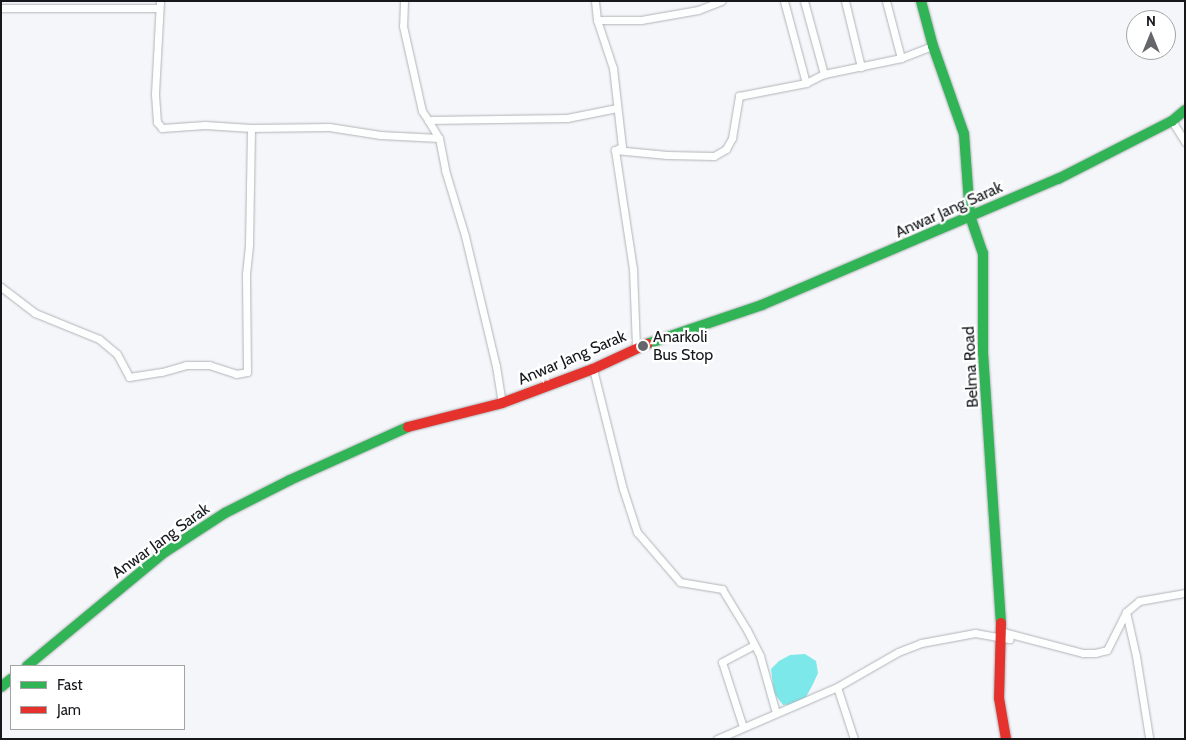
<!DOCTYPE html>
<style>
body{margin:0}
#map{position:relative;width:1186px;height:740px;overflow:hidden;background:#f4f6fa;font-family:Cabin,sans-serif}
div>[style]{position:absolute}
.water>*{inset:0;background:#7ce8ea}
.roads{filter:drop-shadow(0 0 1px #b1b3b7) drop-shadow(0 0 1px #b1b3b7)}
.street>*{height:7px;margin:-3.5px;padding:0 3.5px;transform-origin:3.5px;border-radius:3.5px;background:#fdfefe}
.fast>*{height:10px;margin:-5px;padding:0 5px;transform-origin:5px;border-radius:5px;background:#30b455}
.jam>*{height:10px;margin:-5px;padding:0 5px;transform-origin:5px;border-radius:5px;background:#e5322d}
.dots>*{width:14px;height:14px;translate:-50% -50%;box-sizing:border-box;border:2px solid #fff;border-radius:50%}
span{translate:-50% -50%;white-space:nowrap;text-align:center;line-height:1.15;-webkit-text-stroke:4.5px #fff;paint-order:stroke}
.street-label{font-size:16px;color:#16181c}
.poi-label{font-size:16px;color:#16181c}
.left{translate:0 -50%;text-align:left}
.frame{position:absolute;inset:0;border:2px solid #16181c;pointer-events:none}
.legend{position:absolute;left:10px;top:665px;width:175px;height:65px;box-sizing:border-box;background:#fff;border:1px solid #a2a3a4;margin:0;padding:6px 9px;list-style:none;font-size:15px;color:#16181c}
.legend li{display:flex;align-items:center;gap:10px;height:25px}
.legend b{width:25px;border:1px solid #a2a3a4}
.north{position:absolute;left:1126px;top:10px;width:50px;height:50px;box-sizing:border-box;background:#fff;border:1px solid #a2a3a4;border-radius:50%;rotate:0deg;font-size:14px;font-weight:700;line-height:20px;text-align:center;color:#16181c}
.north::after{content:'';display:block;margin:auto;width:18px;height:22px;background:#64666a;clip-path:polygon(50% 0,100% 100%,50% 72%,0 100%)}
</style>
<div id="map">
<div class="water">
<i style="clip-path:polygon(805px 654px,816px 661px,818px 673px,813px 684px,806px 697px,796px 704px,783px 705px,774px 693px,771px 669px,779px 661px,790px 655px)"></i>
</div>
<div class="roads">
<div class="street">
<i style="left:160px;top:1px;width:93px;rotate:93.1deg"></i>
<i style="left:155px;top:94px;width:28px;rotate:86deg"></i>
<i style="left:157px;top:122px;width:8px;rotate:50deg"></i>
<i style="left:162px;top:128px;width:43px;rotate:-4deg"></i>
<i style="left:205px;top:125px;width:46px;rotate:3.7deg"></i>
<i style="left:404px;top:1px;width:25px;rotate:92deg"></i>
<i style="left:403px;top:26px;width:87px;rotate:77.4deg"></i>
<i style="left:422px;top:111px;width:11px;rotate:56deg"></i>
<i style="left:428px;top:120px;width:139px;rotate:-0.8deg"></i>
<i style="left:567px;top:118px;width:51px;rotate:-11.3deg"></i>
<i style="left:595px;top:1px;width:19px;rotate:84deg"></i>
<i style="left:597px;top:20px;width:51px;rotate:71.6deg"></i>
<i style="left:613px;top:68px;width:80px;rotate:83.5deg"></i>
<i style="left:622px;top:147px;width:8px;rotate:157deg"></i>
<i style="left:615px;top:150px;width:120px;rotate:81.4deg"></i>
<i style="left:633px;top:269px;width:79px;rotate:87.8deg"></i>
<i style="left:784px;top:1px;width:85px;rotate:75deg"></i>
<i style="left:804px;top:1px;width:76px;rotate:74.7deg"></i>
<i style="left:845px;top:1px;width:68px;rotate:76.4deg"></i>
<i style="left:886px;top:1px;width:59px;rotate:75.3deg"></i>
<i style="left:1px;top:8px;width:158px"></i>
<i style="left:597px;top:20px;width:44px"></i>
<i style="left:641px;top:20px;width:58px;rotate:-10deg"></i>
<i style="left:698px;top:10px;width:25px;rotate:-21deg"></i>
<i style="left:428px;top:120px;width:21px;rotate:59deg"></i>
<i style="left:439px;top:138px;width:33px;rotate:79deg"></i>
<i style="left:445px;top:170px;width:69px;rotate:73.1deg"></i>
<i style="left:465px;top:236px;width:134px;rotate:76.6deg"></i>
<i style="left:496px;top:366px;width:37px;rotate:81deg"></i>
<i style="left:1172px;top:121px;width:25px;rotate:58deg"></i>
<i style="left:615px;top:150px;width:52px;rotate:5.5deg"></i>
<i style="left:667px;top:155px;width:47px;rotate:1.2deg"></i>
<i style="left:714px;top:156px;width:14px;rotate:-30deg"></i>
<i style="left:726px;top:149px;width:13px;rotate:-61deg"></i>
<i style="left:732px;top:138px;width:43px;rotate:-80.5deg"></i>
<i style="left:739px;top:96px;width:68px;rotate:-11deg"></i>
<i style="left:806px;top:83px;width:20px;rotate:-27deg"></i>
<i style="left:824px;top:74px;width:79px;rotate:-11.7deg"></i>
<i style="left:901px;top:58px;width:34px;rotate:-21deg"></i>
<i style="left:1px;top:287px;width:43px;rotate:37.4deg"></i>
<i style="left:35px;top:313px;width:69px;rotate:22.1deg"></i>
<i style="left:99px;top:339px;width:23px;rotate:40deg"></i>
<i style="left:117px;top:354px;width:26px;rotate:62deg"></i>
<i style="left:129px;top:377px;width:33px;rotate:-9deg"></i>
<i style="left:162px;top:372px;width:25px;rotate:-16deg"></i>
<i style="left:186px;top:365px;width:23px"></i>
<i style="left:209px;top:365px;width:28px;rotate:18deg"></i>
<i style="left:236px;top:374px;width:11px;rotate:-10deg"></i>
<i style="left:247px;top:372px;width:98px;rotate:-90.6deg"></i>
<i style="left:246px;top:274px;width:30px;rotate:-84deg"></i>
<i style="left:249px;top:244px;width:116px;rotate:-89deg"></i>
<i style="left:251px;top:128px;width:78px;rotate:-0.7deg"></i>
<i style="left:329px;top:127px;width:52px;rotate:8.9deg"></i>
<i style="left:380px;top:135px;width:59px;rotate:2.9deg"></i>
<i style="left:593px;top:369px;width:124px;rotate:76deg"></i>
<i style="left:623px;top:489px;width:45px;rotate:72deg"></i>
<i style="left:637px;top:532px;width:66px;rotate:49.3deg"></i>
<i style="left:680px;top:582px;width:43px;rotate:9.5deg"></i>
<i style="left:722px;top:589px;width:48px;rotate:58.6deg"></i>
<i style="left:747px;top:630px;width:29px;rotate:63deg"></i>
<i style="left:760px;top:656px;width:59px;rotate:74.3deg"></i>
<i style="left:1003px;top:632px;width:83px;rotate:14.7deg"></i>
<i style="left:1083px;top:653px;width:12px"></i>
<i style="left:1095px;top:653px;width:12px;rotate:-14deg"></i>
<i style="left:1107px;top:650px;width:42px;rotate:-63.4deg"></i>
<i style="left:837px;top:687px;width:70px;rotate:-29.8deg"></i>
<i style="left:898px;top:652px;width:25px;rotate:-21deg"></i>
<i style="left:921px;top:643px;width:55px;rotate:-10.5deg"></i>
<i style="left:975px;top:633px;width:35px;rotate:10deg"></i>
<i style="left:1009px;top:639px;width:10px;rotate:-135deg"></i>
<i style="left:743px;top:727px;width:68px;rotate:-107.9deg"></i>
<i style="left:722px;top:662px;width:36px;rotate:-28deg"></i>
<i style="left:1149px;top:737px;width:82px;rotate:-99.1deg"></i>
<i style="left:1136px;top:656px;width:45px;rotate:-102.8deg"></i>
<i style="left:1126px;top:612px;width:17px;rotate:-40deg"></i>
<i style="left:1139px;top:601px;width:47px;rotate:-9.9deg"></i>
<i style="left:717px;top:739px;width:131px;rotate:-23.4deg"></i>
<i style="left:837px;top:687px;width:55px;rotate:71.9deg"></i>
</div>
<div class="fast">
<i style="left:921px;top:1px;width:47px;rotate:75.1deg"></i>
<i style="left:933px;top:46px;width:93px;rotate:70.6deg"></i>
<i style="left:964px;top:134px;width:82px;rotate:85.8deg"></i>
<i style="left:970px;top:216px;width:39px;rotate:71deg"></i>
<i style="left:983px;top:253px;width:100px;rotate:90deg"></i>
<i style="left:983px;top:353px;width:271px;rotate:86.2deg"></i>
<i style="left:647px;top:344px;width:121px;rotate:-18.7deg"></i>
<i style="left:762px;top:305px;width:322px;rotate:-23.1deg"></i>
<i style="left:1058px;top:179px;width:128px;rotate:-27deg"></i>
<i style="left:1172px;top:121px;width:17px;rotate:-40deg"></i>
<i style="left:27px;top:666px;width:179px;rotate:-39.6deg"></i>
<i style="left:165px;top:552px;width:72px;rotate:-33deg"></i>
<i style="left:225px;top:513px;width:73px;rotate:-26.9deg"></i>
<i style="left:290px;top:480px;width:129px;rotate:-24.2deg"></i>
<i style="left:1px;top:687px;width:13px;rotate:-39deg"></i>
</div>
<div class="jam">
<i style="left:408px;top:427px;width:97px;rotate:-14.3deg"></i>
<i style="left:502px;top:403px;width:97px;rotate:-20.5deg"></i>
<i style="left:593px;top:369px;width:60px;rotate:-24.8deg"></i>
<i style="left:1001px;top:623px;width:75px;rotate:91.5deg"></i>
<i style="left:999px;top:698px;width:42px;rotate:80.3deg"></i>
</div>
</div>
<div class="dots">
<i style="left:643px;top:346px;background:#64666a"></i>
</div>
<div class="street-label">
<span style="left:949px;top:210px;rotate:-24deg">Anwar Jang Sarak</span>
<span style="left:572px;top:358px;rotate:-23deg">Anwar Jang Sarak</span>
<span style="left:971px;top:367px;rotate:-93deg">Belma Road</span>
<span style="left:161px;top:541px;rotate:-36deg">Anwar Jang Sarak</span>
</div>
<div class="poi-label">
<span class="left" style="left:653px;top:346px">Anarkoli<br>Bus Stop</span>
</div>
<div class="frame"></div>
<ul class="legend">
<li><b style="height:6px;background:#30b455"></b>Fast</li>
<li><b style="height:6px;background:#e5322d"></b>Jam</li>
</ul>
<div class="north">N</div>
</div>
